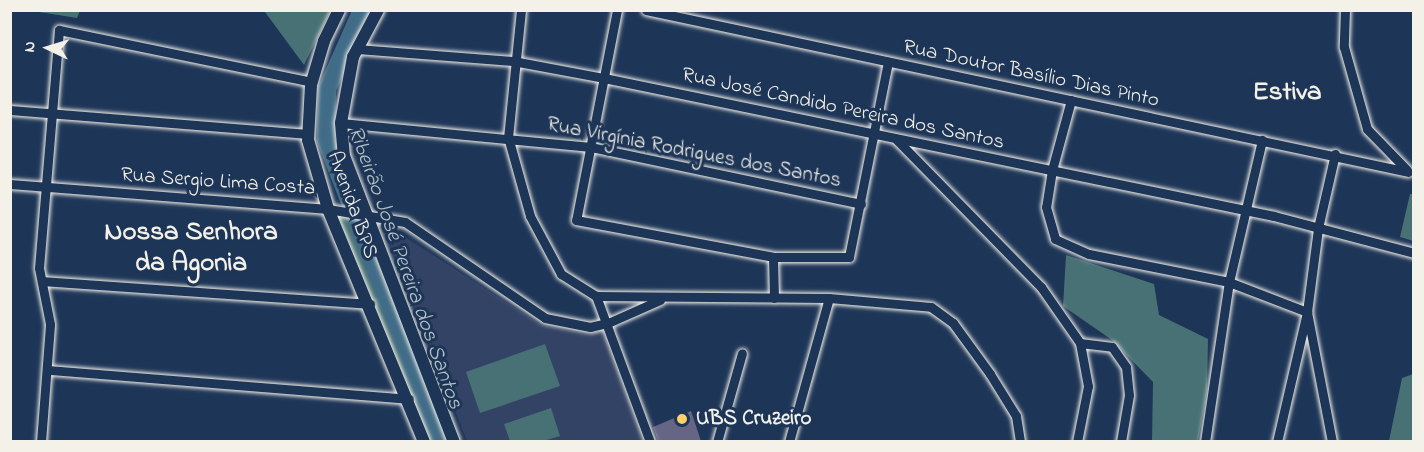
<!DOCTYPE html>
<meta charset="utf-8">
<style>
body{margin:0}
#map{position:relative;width:1424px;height:452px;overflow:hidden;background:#1d3557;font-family:"Indie Flower",sans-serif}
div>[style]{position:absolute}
.built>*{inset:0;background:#334365}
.green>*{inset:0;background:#487175}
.river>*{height:18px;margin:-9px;padding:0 9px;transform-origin:9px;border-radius:9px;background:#416c88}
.building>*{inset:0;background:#676585}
.roads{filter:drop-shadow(0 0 2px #f4f1e8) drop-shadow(0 0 2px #f4f1e8)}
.street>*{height:9px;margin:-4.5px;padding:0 4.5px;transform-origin:4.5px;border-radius:4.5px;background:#1d3557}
.secondary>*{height:12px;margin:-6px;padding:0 6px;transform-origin:6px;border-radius:6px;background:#1d3557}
.dots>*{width:16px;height:16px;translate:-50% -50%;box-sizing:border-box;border:3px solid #1d3557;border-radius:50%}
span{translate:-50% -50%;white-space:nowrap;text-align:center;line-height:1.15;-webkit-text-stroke:6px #1d3557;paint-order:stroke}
.street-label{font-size:21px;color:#f4f1e8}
.poi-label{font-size:21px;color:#f4f1e8;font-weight:700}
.left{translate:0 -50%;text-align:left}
.water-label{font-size:22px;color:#b5c2c6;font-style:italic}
.district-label{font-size:27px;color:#f4f1e8;font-weight:700}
.frame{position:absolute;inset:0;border:12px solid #f4f1e8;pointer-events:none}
.north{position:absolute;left:18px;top:18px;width:60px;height:60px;-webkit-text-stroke:4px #1d3557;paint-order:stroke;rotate:274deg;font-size:16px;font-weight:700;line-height:24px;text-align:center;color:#f4f1e8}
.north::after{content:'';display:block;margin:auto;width:21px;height:27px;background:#f4f1e8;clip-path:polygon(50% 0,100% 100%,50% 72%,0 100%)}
</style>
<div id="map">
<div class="built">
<i style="clip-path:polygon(396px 231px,541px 325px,588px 335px,602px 330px,642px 441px,467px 441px,387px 236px)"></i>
</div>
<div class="green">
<i style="clip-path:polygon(33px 11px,80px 10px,80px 11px,77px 18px)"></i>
<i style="clip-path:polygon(256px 11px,330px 11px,304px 65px,265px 12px)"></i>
<i style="clip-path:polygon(1410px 194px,1413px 194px,1413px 241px,1400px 237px)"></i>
<i style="clip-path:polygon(336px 215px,366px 222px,449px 441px,428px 441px)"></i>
<i style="clip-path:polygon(1066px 255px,1154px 284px,1159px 315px,1208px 339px,1207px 390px,1198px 441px,1152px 441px,1153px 382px,1112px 340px,1063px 306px)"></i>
<i style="clip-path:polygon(545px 344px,560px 386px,480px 413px,466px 372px)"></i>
<i style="clip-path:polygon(1413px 374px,1413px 441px,1389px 441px,1402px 378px)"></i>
<i style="clip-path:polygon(551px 408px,560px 436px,543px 441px,510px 441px,504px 424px)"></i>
</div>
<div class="river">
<i style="left:362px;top:10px;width:86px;rotate:113.9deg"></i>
<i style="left:327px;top:89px;width:51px;rotate:91.1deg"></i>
<i style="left:326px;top:140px;width:324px;rotate:69deg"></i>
</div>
<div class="building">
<i style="clip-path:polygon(691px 411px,701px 441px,658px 441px,653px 427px)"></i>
</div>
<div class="roads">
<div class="street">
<i style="left:521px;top:10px;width:128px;rotate:95.8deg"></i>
<i style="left:508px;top:137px;width:82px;rotate:74.4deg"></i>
<i style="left:530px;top:216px;width:66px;rotate:61.9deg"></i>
<i style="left:561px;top:274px;width:41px;rotate:32.2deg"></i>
<i style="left:596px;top:296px;width:233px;rotate:0.5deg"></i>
<i style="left:829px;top:298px;width:102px;rotate:5deg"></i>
<i style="left:931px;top:307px;width:27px;rotate:36deg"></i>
<i style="left:953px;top:323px;width:63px;rotate:54deg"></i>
<i style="left:990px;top:374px;width:49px;rotate:58.2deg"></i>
<i style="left:1016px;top:416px;width:26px;rotate:81deg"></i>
<i style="left:617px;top:10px;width:214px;rotate:101deg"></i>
<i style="left:576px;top:220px;width:200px;rotate:10.6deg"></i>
<i style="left:773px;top:257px;width:76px"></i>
<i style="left:849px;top:257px;width:199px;rotate:-78.7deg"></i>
<i style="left:646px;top:10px;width:779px;rotate:12deg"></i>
<i style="left:1345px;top:10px;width:37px;rotate:92deg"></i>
<i style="left:1344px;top:47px;width:85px;rotate:74.3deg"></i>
<i style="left:1367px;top:129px;width:57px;rotate:45.7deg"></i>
<i style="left:357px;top:49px;width:156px;rotate:4.4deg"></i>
<i style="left:513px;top:61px;width:93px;rotate:10.6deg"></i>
<i style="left:604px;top:78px;width:684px;rotate:11.64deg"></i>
<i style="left:1274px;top:216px;width:145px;rotate:14.8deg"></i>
<i style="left:1071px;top:100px;width:73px;rotate:105.2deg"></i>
<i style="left:1052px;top:170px;width:37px;rotate:99deg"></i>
<i style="left:1046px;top:207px;width:33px;rotate:74deg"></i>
<i style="left:1055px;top:239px;width:37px;rotate:24deg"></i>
<i style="left:1089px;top:254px;width:143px;rotate:11.3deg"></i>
<i style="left:1229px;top:282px;width:84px;rotate:21deg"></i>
<i style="left:1307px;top:312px;width:132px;rotate:79.1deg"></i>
<i style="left:10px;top:110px;width:299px;rotate:4.6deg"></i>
<i style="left:341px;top:123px;width:251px;rotate:5.5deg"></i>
<i style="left:591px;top:147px;width:276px;rotate:11.9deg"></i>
<i style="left:896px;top:139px;width:207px;rotate:45.6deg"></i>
<i style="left:1041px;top:287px;width:68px;rotate:55.1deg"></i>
<i style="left:1080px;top:343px;width:44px;rotate:79.5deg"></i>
<i style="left:1088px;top:386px;width:57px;rotate:101.1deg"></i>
<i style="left:10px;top:184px;width:319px;rotate:4.5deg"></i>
<i style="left:328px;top:209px;width:78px;rotate:9.6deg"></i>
<i style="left:405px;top:222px;width:170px;rotate:34.4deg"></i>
<i style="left:545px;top:318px;width:46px;rotate:11.3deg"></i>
<i style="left:590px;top:327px;width:18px;rotate:-13deg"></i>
<i style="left:608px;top:323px;width:57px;rotate:-23.9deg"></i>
<i style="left:773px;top:257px;width:41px;rotate:88.6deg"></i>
<i style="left:42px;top:281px;width:329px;rotate:4deg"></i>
<i style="left:596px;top:296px;width:156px;rotate:69.7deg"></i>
<i style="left:1080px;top:343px;width:32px;rotate:7deg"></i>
<i style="left:1112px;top:347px;width:24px;rotate:55deg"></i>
<i style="left:1126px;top:367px;width:28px;rotate:84deg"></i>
<i style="left:1129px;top:395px;width:48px;rotate:99.7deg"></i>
<i style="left:49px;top:370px;width:361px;rotate:4.6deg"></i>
<i style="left:41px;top:442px;width:118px;rotate:-85.6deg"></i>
<i style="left:50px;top:324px;width:57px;rotate:-101.1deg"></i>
<i style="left:39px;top:268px;width:239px;rotate:-85.2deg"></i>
<i style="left:59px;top:30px;width:258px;rotate:11.6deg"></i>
<i style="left:717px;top:442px;width:92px;rotate:-74.3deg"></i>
<i style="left:789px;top:442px;width:149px;rotate:-74.5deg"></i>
<i style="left:1205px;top:442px;width:162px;rotate:-81.5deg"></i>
<i style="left:1229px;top:282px;width:146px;rotate:-76.9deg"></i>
<i style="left:1277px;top:442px;width:133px;rotate:-77deg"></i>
<i style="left:1307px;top:312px;width:85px;rotate:-82.5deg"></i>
<i style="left:1318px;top:228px;width:76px;rotate:-77.1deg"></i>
</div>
<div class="secondary">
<i style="left:339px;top:10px;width:34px;rotate:116deg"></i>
<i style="left:324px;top:41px;width:46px;rotate:106.5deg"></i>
<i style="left:311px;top:85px;width:55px;rotate:93.1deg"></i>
<i style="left:308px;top:140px;width:72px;rotate:73.8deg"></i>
<i style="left:328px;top:209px;width:252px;rotate:67.6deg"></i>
<i style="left:378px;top:10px;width:53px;rotate:118deg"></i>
<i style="left:353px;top:57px;width:67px;rotate:100.3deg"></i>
<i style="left:341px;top:123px;width:33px;rotate:85deg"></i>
<i style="left:344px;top:156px;width:306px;rotate:69deg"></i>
</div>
</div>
<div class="dots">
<i style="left:682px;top:419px;background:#ffd166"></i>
</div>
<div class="street-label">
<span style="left:1031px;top:74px;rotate:12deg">Rua Doutor Basílio Dias Pinto</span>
<span style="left:843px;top:109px;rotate:12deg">Rua José Candido Pereira dos Santos</span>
<span style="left:694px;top:153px;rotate:11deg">Rua Virgínia Rodrigues dos Santos</span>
<span style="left:218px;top:182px;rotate:4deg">Rua Sergio Lima Costa</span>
<span style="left:352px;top:205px;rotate:70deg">Avenida BPS</span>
</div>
<div class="poi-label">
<span class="left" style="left:696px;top:419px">UBS Cruzeiro</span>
</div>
<div class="water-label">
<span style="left:404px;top:268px;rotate:70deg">Ribeirão José Pereira dos Santos</span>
</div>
<div class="district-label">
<span style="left:1287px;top:93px">Estiva</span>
<span style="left:191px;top:248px">Nossa Senhora<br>da Agonia</span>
</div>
<div class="frame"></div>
<div class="north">N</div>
</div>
